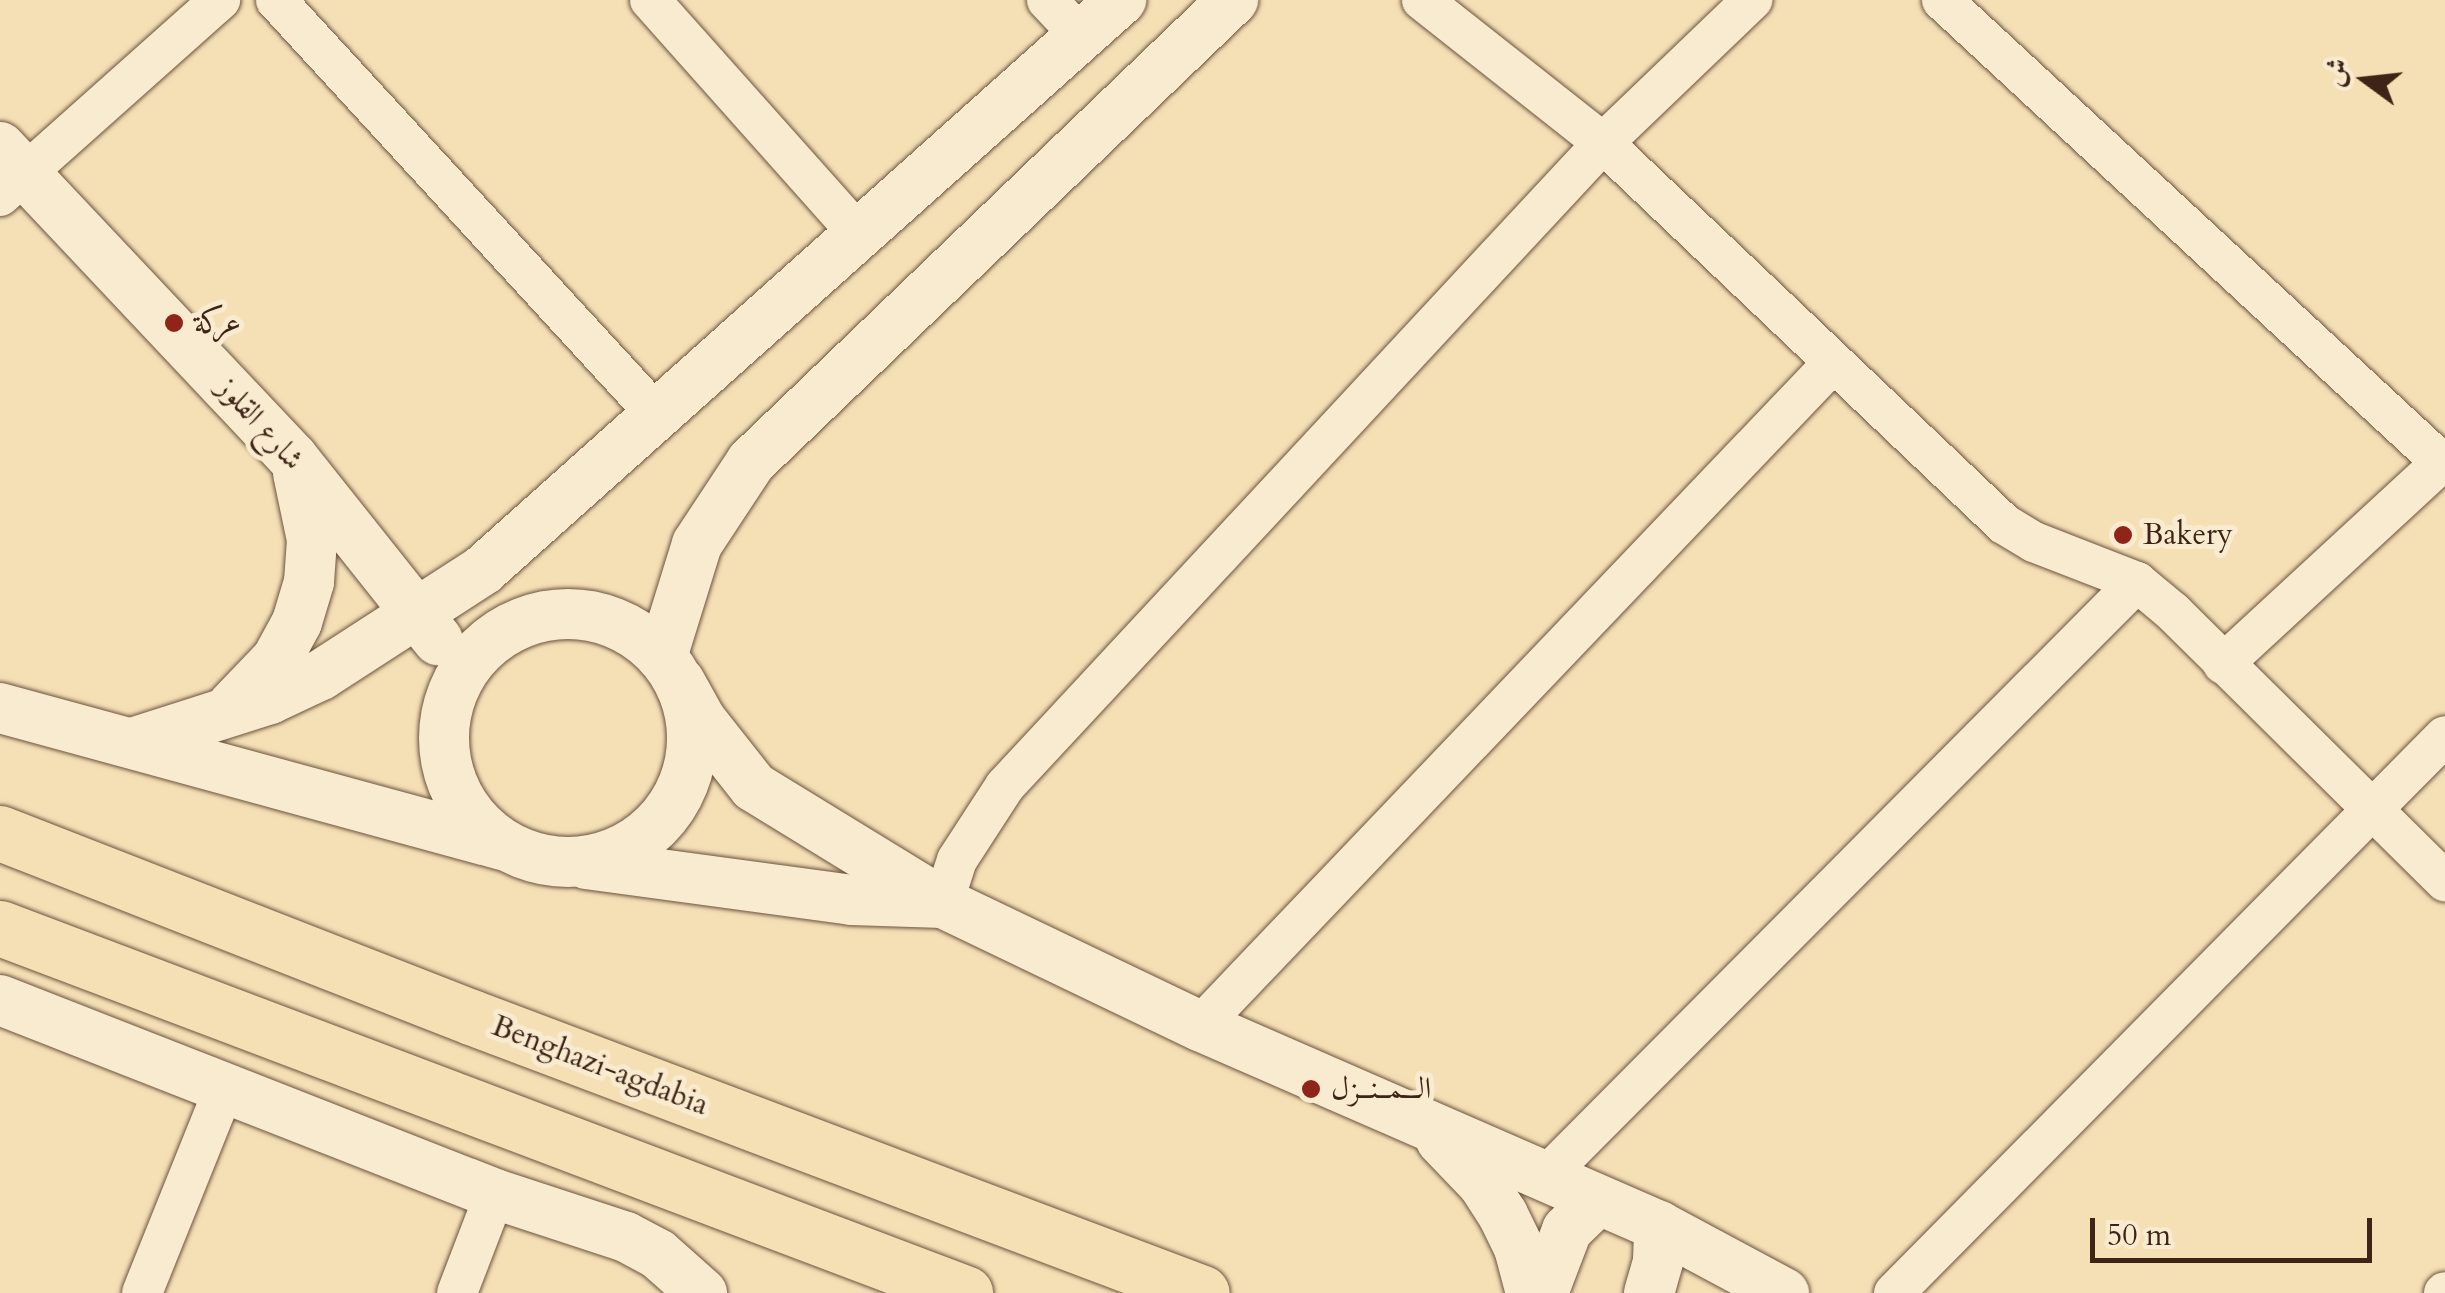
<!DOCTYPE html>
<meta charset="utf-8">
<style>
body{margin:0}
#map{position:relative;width:2445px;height:1293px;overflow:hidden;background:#f5e0b6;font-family:Cardo,Amiri,serif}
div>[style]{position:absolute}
.roads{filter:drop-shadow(0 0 2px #6c533e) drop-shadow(0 0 2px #6c533e)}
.minor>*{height:40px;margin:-20px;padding:0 20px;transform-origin:20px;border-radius:20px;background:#f8ebd0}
.tertiary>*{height:50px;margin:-25px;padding:0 25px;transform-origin:25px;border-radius:25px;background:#f8ebd0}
.tertiary>.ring{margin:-25px;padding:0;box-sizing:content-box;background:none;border:50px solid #f8ebd0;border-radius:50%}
.trunk>*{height:55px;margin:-27.5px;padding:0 27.5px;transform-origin:27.5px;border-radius:27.5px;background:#f5e0b6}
.dots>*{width:28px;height:28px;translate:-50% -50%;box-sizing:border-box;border:5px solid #f8ebd0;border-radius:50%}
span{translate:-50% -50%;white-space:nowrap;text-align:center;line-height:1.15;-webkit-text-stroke:10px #f8ebd0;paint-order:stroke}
.poi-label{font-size:30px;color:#3e2416}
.left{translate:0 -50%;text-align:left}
.street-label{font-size:30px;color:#3e2416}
.north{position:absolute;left:2315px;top:30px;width:100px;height:100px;-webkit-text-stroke:8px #f8ebd0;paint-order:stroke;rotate:285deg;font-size:28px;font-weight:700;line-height:40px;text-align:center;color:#3e2416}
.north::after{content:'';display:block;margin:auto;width:35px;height:45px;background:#3e2416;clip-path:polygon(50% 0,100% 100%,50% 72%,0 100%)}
.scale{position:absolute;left:2090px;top:1218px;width:282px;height:45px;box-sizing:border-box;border:5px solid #3e2416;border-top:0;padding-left:12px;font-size:30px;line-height:35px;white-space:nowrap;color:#3e2416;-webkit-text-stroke:8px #f8ebd0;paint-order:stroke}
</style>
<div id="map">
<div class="roads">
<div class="minor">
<i style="left:276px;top:0;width:565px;rotate:47.44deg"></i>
<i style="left:650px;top:0;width:311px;rotate:48.3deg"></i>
<i style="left:1047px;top:0;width:48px;rotate:46.7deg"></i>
<i style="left:1422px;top:0;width:231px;rotate:38.3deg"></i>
<i style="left:1603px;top:143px;width:553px;rotate:43.53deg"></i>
<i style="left:2004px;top:524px;width:35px;rotate:31deg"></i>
<i style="left:2034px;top:542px;width:110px;rotate:21.2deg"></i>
<i style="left:2137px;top:582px;width:47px;rotate:39.8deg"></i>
<i style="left:2173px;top:612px;width:383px;rotate:44.7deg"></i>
<i style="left:1942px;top:0;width:681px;rotate:42.8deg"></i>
<i style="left:0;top:196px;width:295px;rotate:-41.7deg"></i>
<i style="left:2223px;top:664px;width:302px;rotate:-42.7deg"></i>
<i style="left:943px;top:903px;width:45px;rotate:-72deg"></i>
<i style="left:957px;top:860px;width:88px;rotate:-57deg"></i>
<i style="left:1005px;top:786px;width:878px;rotate:-47.08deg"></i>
<i style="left:1603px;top:143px;width:207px;rotate:-43.8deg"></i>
<i style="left:1200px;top:1026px;width:917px;rotate:-46.33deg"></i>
<i style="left:1546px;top:1176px;width:838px;rotate:-45.15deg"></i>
<i style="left:142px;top:1293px;width:220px;rotate:-68.1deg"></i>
<i style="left:457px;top:1293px;width:106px;rotate:-69deg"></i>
<i style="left:1894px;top:1293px;width:783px;rotate:-45.31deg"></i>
<i style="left:2444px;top:1293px;width:1px;rotate:-45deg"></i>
</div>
<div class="tertiary">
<i style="left:0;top:147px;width:427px;rotate:46.7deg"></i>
<i style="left:293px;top:458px;width:233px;rotate:51.5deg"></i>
<i class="ring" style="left:444px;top:614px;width:198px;height:198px"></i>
<i style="left:662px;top:657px;width:118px;rotate:-72.8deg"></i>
<i style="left:697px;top:544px;width:98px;rotate:-56.6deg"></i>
<i style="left:751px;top:462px;width:668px;rotate:-43.79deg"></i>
<i style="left:680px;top:682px;width:43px;rotate:61.1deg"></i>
<i style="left:701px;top:720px;width:85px;rotate:51.7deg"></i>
<i style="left:754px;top:787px;width:222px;rotate:31.5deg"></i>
<i style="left:943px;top:903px;width:285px;rotate:25.6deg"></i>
<i style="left:1200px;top:1026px;width:501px;rotate:23.54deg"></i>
<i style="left:1659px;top:1226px;width:142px;rotate:28.2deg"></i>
<i style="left:232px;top:706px;width:65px;rotate:-46.2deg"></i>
<i style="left:277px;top:659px;width:42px;rotate:-61.6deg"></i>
<i style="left:297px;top:622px;width:42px;rotate:-73.3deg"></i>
<i style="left:309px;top:582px;width:42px;rotate:-85.9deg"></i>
<i style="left:312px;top:540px;width:68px;rotate:-101.8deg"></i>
<i style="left:0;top:708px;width:520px;rotate:15.26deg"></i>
<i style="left:135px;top:742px;width:142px;rotate:-17.7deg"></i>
<i style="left:270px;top:699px;width:56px;rotate:-25.2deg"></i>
<i style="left:321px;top:675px;width:193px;rotate:-32.9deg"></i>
<i style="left:483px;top:570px;width:856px;rotate:-41.78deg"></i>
<i style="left:586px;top:864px;width:267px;rotate:7.7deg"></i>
<i style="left:851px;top:900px;width:92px;rotate:1.9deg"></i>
<i style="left:0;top:1000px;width:532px;rotate:21.4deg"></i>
<i style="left:495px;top:1194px;width:138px;rotate:18.2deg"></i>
<i style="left:626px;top:1237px;width:36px;rotate:28deg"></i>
<i style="left:658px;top:1254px;width:59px;rotate:41.6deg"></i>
<i style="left:1441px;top:1140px;width:61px;rotate:46.3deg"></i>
<i style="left:1483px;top:1184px;width:37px;rotate:57deg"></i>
<i style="left:1503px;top:1215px;width:37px;rotate:64deg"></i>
<i style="left:1519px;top:1248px;width:47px;rotate:75.1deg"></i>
<i style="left:1543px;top:1293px;width:67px;rotate:-69.1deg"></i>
<i style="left:1567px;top:1230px;width:43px;rotate:-44.1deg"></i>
<i style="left:1649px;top:1293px;width:33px;rotate:-74deg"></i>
<i style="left:1658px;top:1261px;width:35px;rotate:-88deg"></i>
</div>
<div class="trunk">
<i style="left:0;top:833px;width:506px;rotate:21.34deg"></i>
<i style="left:471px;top:1017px;width:781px;rotate:20.68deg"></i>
<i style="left:0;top:928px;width:1032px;rotate:20.72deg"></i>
</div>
</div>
<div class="dots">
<i style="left:174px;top:323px;background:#8f2418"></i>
<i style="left:2123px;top:535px;background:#8f2418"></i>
<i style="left:1311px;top:1089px;background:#8f2418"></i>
</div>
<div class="poi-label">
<span class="left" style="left:194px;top:323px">عركة</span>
<span class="left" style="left:2143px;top:535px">Bakery</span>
<span class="left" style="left:1331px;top:1089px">الـــمــنــزل</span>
</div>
<div class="street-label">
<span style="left:260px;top:424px;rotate:48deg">شارع القلوز</span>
<span style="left:600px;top:1066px;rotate:21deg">Benghazi-agdabia</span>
</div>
<div class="north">ش</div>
<div class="scale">50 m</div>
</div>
